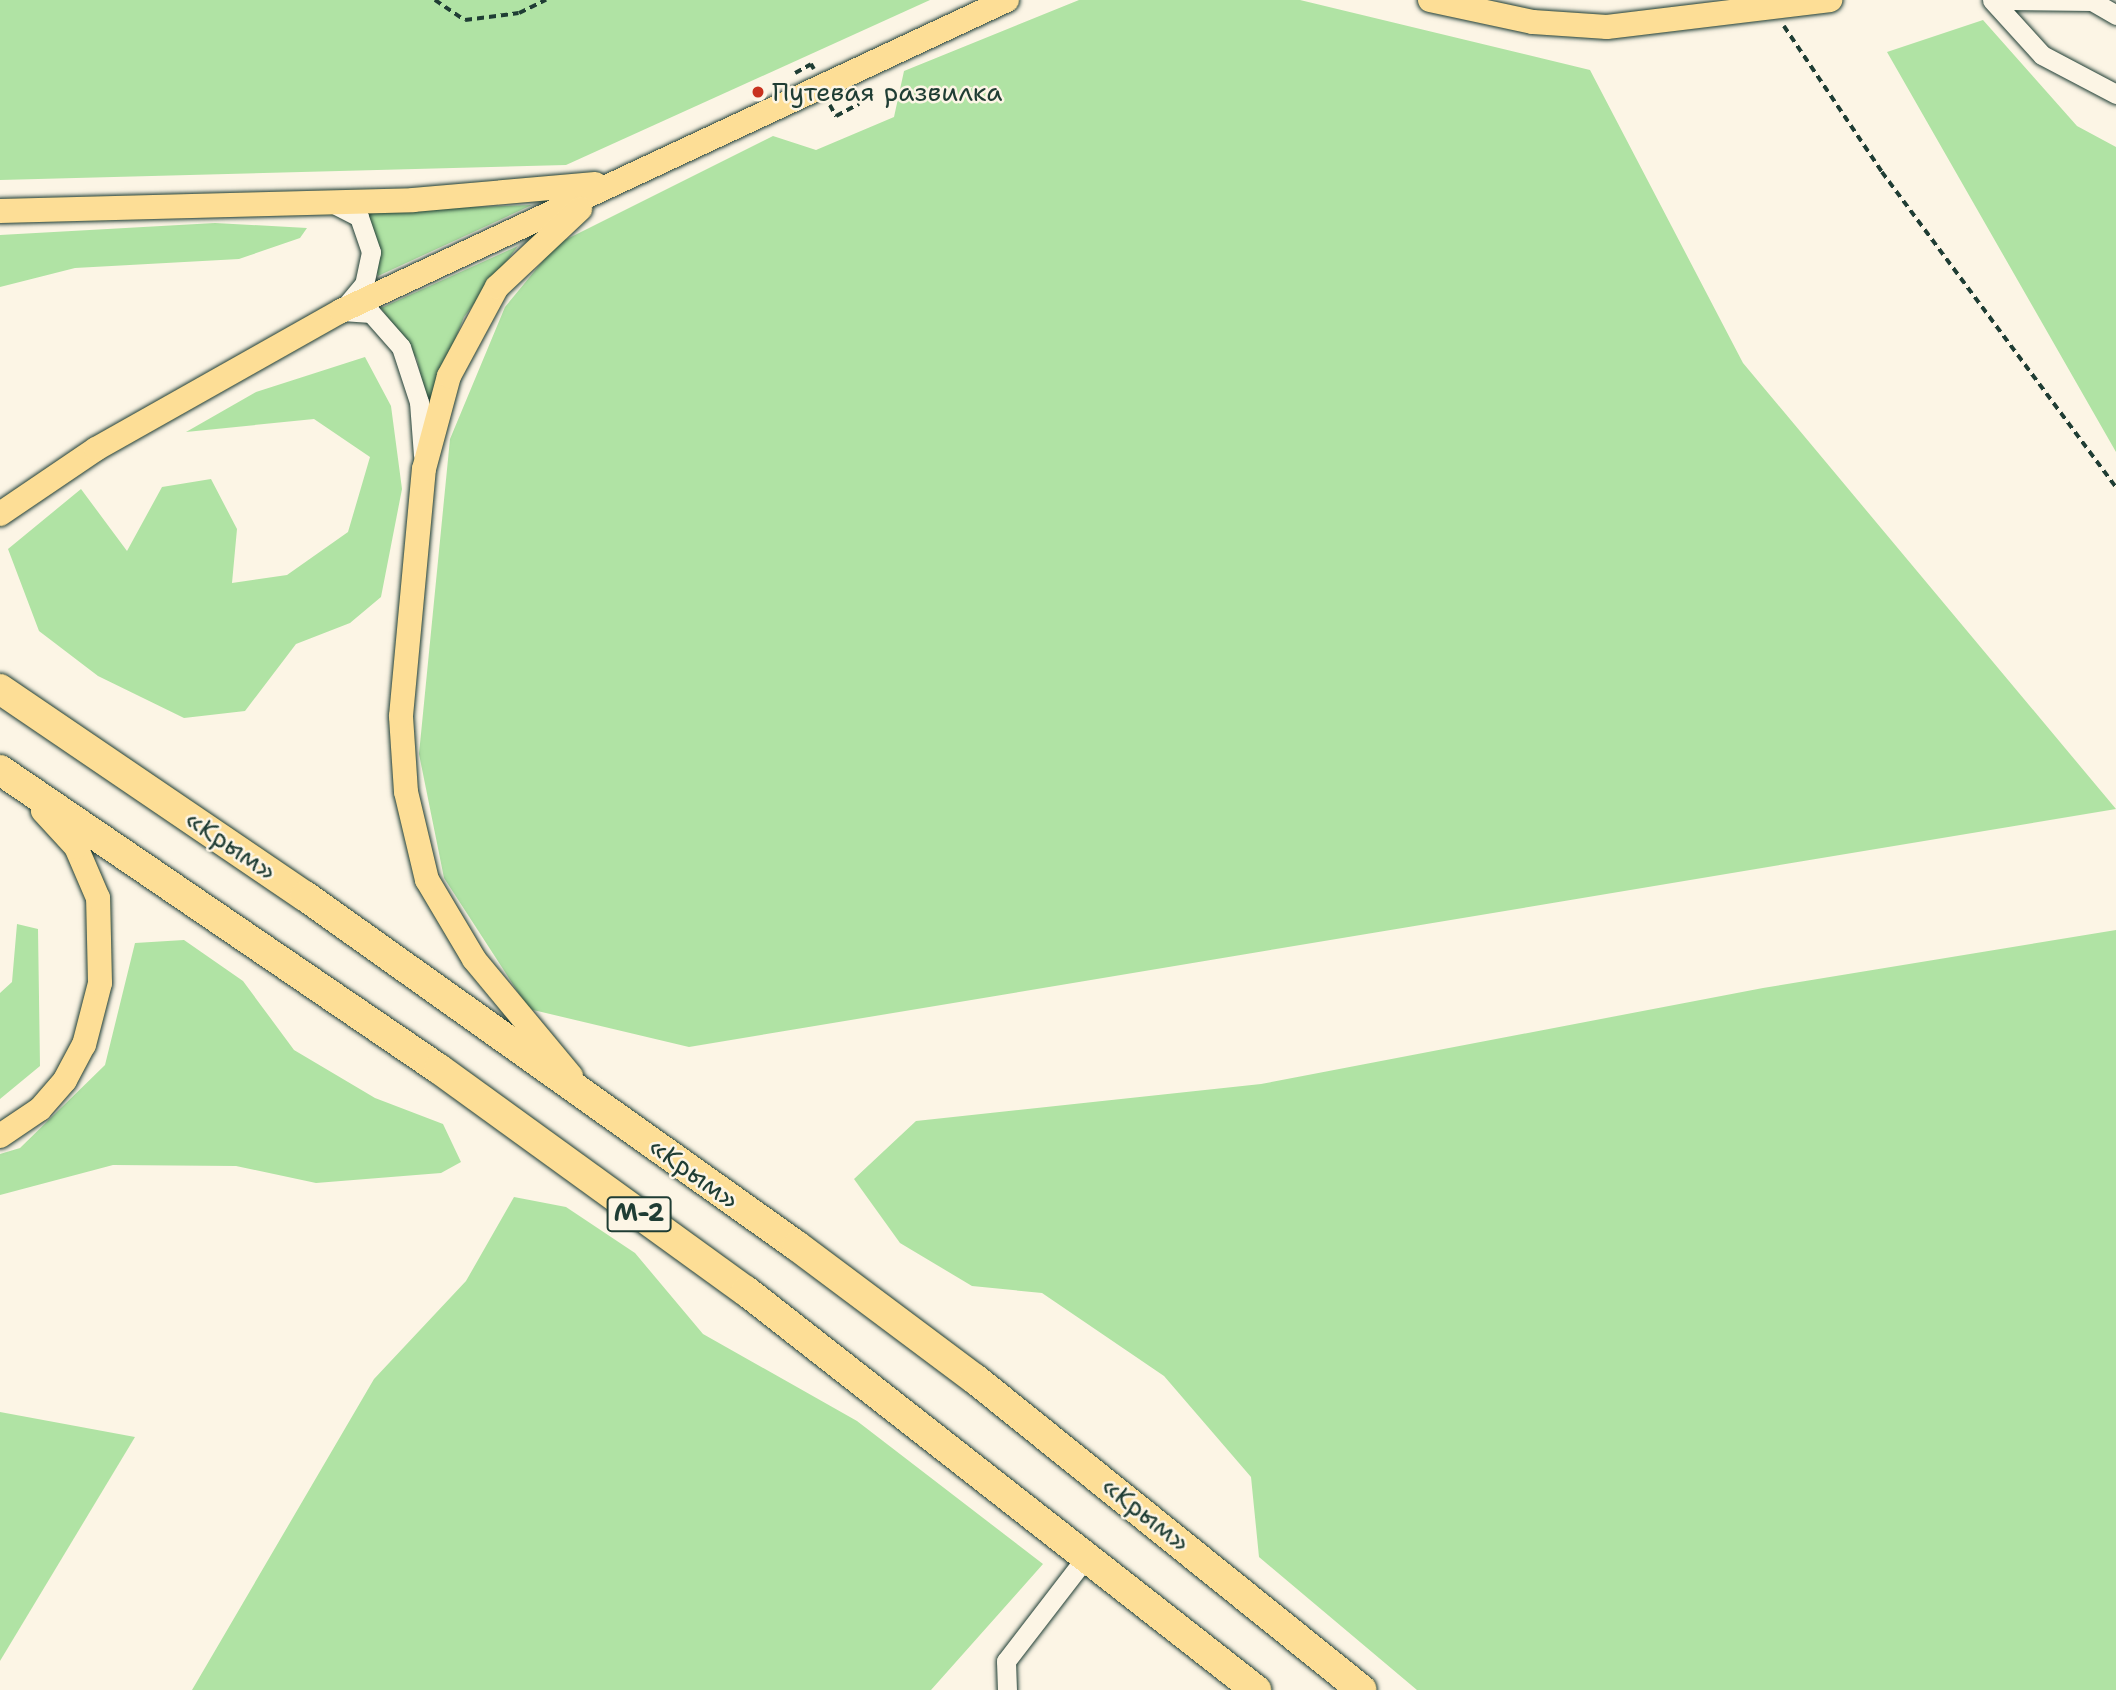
<!DOCTYPE html>
<meta charset="utf-8">
<style>
body{margin:0}
#map{position:relative;width:2116px;height:1690px;overflow:hidden;background:#fcf5e5;font-family:"Shantell Sans",sans-serif}
div>[style]{position:absolute}
.green>*{inset:0;background:#b0e3a4}
.path>*{height:3.5px;margin-top:-1.75px;transform-origin:0;background:repeating-linear-gradient(90deg,#1f3d34 0 7px,transparent 0 12px)}
.roads{filter:drop-shadow(0 0 2px #1f3d34) drop-shadow(0 0 2px #1f3d34)}
.minor>*{height:19px;margin:-9.5px;padding:0 9.5px;transform-origin:9.5px;border-radius:9.5px;background:#fcf5e5}
.major>*{height:24px;margin:-12px;padding:0 12px;transform-origin:12px;border-radius:12px;background:#fdde96}
.highway>*{height:30px;margin:-15px;padding:0 15px;transform-origin:15px;border-radius:15px;background:#fdde96}
.dots>*{width:19px;height:19px;translate:-50% -50%;box-sizing:border-box;border:4px solid #fcf5e5;border-radius:50%}
span{translate:-50% -50%;white-space:nowrap;text-align:center;line-height:1.15;-webkit-text-stroke:5px #fcf5e5;paint-order:stroke}
.shield-label span{padding:2px 5px;background:#fcf5e5;border:2px solid;border-radius:5px;-webkit-text-stroke-width:0}
.shield-label{font-size:24px;color:#1f3d34;font-weight:700}
.poi-label{font-size:26px;color:#1f3d34}
.left{translate:0 -50%;text-align:left}
.street-label{font-size:26px;color:#1f3d34}
</style>
<div id="map">
<div class="green">
<i style="clip-path:polygon(0 0,930px 0,566px 165px,0 180px)"></i>
<i style="clip-path:polygon(1079px 0,1300px 0,1590px 70px,1743px 363px,2116px 809px,689px 1047px,529px 1009px,444px 878px,419px 754px,450px 439px,505px 307px,557px 244px,773px 136px,816px 150px,894px 117px,904px 71px)"></i>
<i style="clip-path:polygon(1983px 20px,2077px 126px,2116px 147px,2116px 452px,1887px 52px)"></i>
<i style="clip-path:polygon(532px 205px,378px 276px,362px 211px)"></i>
<i style="clip-path:polygon(215px 223px,307px 228px,300px 238px,239px 259px,75px 268px,0 287px,0 235px)"></i>
<i style="clip-path:polygon(518px 246px,464px 317px,428px 408px,417px 359px,381px 308px)"></i>
<i style="clip-path:polygon(365px 357px,391px 406px,402px 489px,381px 597px,350px 623px,296px 644px,245px 711px,184px 718px,98px 676px,39px 631px,8px 549px,81px 489px,127px 551px,162px 487px,211px 479px,237px 529px,232px 583px,287px 575px,348px 532px,370px 457px,314px 419px,186px 432px,256px 392px)"></i>
<i style="clip-path:polygon(17px 924px,38px 929px,40px 1066px,0 1099px,0 993px,12px 982px)"></i>
<i style="clip-path:polygon(2116px 930px,2116px 1690px,1417px 1690px,1259px 1557px,1251px 1477px,1164px 1376px,1042px 1293px,972px 1286px,900px 1243px,854px 1179px,916px 1121px,1261px 1084px,1763px 988px)"></i>
<i style="clip-path:polygon(184px 940px,243px 981px,294px 1050px,375px 1098px,443px 1124px,461px 1162px,441px 1173px,316px 1183px,236px 1166px,113px 1165px,0 1195px,0 1154px,20px 1148px,105px 1065px,135px 943px)"></i>
<i style="clip-path:polygon(514px 1197px,566px 1207px,635px 1253px,703px 1334px,857px 1421px,1043px 1564px,931px 1690px,192px 1690px,374px 1379px,466px 1281px)"></i>
<i style="clip-path:polygon(0 1412px,135px 1437px,0 1661px)"></i>
</div>
<div class="path">
<i style="left:435px;top:0;width:36px;rotate:34deg"></i>
<i style="left:465px;top:20px;width:54px;rotate:-7.4deg"></i>
<i style="left:519px;top:13px;width:30px;rotate:-26deg"></i>
<i style="left:1784px;top:26px;width:176px;rotate:56.1deg"></i>
<i style="left:1882px;top:172px;width:392px;rotate:53.4deg"></i>
<i style="left:795px;top:73px;width:18px;rotate:-29deg"></i>
<i style="left:811px;top:64px;width:6px;rotate:59deg"></i>
<i style="left:830px;top:105px;width:13px;rotate:61deg"></i>
<i style="left:836px;top:116px;width:26px;rotate:-28deg"></i>
</div>
<div class="roads">
<div class="minor">
<i style="left:1992px;top:0;width:74px;rotate:47.7deg"></i>
<i style="left:2042px;top:55px;width:84px;rotate:27.8deg"></i>
<i style="left:2006px;top:0;width:86px;rotate:0.7deg"></i>
<i style="left:2092px;top:1px;width:28px;rotate:30deg"></i>
<i style="left:334px;top:204px;width:28px;rotate:27deg"></i>
<i style="left:359px;top:217px;width:37px;rotate:71deg"></i>
<i style="left:371px;top:252px;width:33px;rotate:102deg"></i>
<i style="left:364px;top:284px;width:31px;rotate:130deg"></i>
<i style="left:342px;top:311px;width:29px;rotate:4deg"></i>
<i style="left:371px;top:313px;width:45px;rotate:48.6deg"></i>
<i style="left:401px;top:347px;width:58px;rotate:71.9deg"></i>
<i style="left:419px;top:402px;width:53px;rotate:85.7deg"></i>
<i style="left:1007px;top:1690px;width:29px;rotate:-92deg"></i>
<i style="left:1006px;top:1661px;width:133px;rotate:-52.4deg"></i>
</div>
<div class="major">
<i style="left:1430px;top:0;width:105px;rotate:12.1deg"></i>
<i style="left:1533px;top:22px;width:74px;rotate:3.9deg"></i>
<i style="left:1607px;top:27px;width:225px;rotate:-6.9deg"></i>
<i style="left:0;top:211px;width:413px;rotate:-1.5deg"></i>
<i style="left:413px;top:200px;width:183px;rotate:-5deg"></i>
<i style="left:0;top:514px;width:116px;rotate:-34.1deg"></i>
<i style="left:96px;top:449px;width:281px;rotate:-29.4deg"></i>
<i style="left:341px;top:311px;width:735px;rotate:-25.03deg"></i>
<i style="left:571px;top:1076px;width:152px;rotate:-129.7deg"></i>
<i style="left:474px;top:959px;width:92px;rotate:-120.7deg"></i>
<i style="left:427px;top:880px;width:90px;rotate:-103.4deg"></i>
<i style="left:406px;top:792px;width:76px;rotate:-93.8deg"></i>
<i style="left:401px;top:716px;width:248px;rotate:-84.7deg"></i>
<i style="left:424px;top:469px;width:96px;rotate:-75deg"></i>
<i style="left:449px;top:376px;width:101px;rotate:-61.7deg"></i>
<i style="left:497px;top:287px;width:114px;rotate:-43.2deg"></i>
<i style="left:0;top:1136px;width:48px;rotate:-34deg"></i>
<i style="left:40px;top:1109px;width:38px;rotate:-49deg"></i>
<i style="left:65px;top:1080px;width:40px;rotate:-62deg"></i>
<i style="left:84px;top:1045px;width:64px;rotate:-75.5deg"></i>
<i style="left:100px;top:983px;width:85px;rotate:-91.3deg"></i>
<i style="left:98px;top:898px;width:56px;rotate:-113.3deg"></i>
<i style="left:76px;top:847px;width:49px;rotate:-132.5deg"></i>
</div>
<div class="highway">
<i style="left:0;top:689px;width:369px;rotate:34.2deg"></i>
<i style="left:305px;top:896px;width:604px;rotate:35.43deg"></i>
<i style="left:797px;top:1246px;width:222px;rotate:36.8deg"></i>
<i style="left:975px;top:1379px;width:496px;rotate:38.8deg"></i>
<i style="left:0;top:770px;width:531px;rotate:34.26deg"></i>
<i style="left:439px;top:1069px;width:379px;rotate:35.9deg"></i>
<i style="left:746px;top:1291px;width:648px;rotate:38.04deg"></i>
</div>
</div>
<div class="dots">
<i style="left:758px;top:92px;background:#c8321e"></i>
</div>
<div class="shield-label">
<span style="left:639px;top:1214px">М-2</span>
</div>
<div class="poi-label">
<span class="left" style="left:772px;top:92px">Путевая развилка</span>
</div>
<div class="street-label">
<span style="left:231px;top:845px;rotate:34deg">«Крым»</span>
<span style="left:694px;top:1173px;rotate:36deg">«Крым»</span>
<span style="left:1146px;top:1514px;rotate:38deg">«Крым»</span>
</div>
</div>
